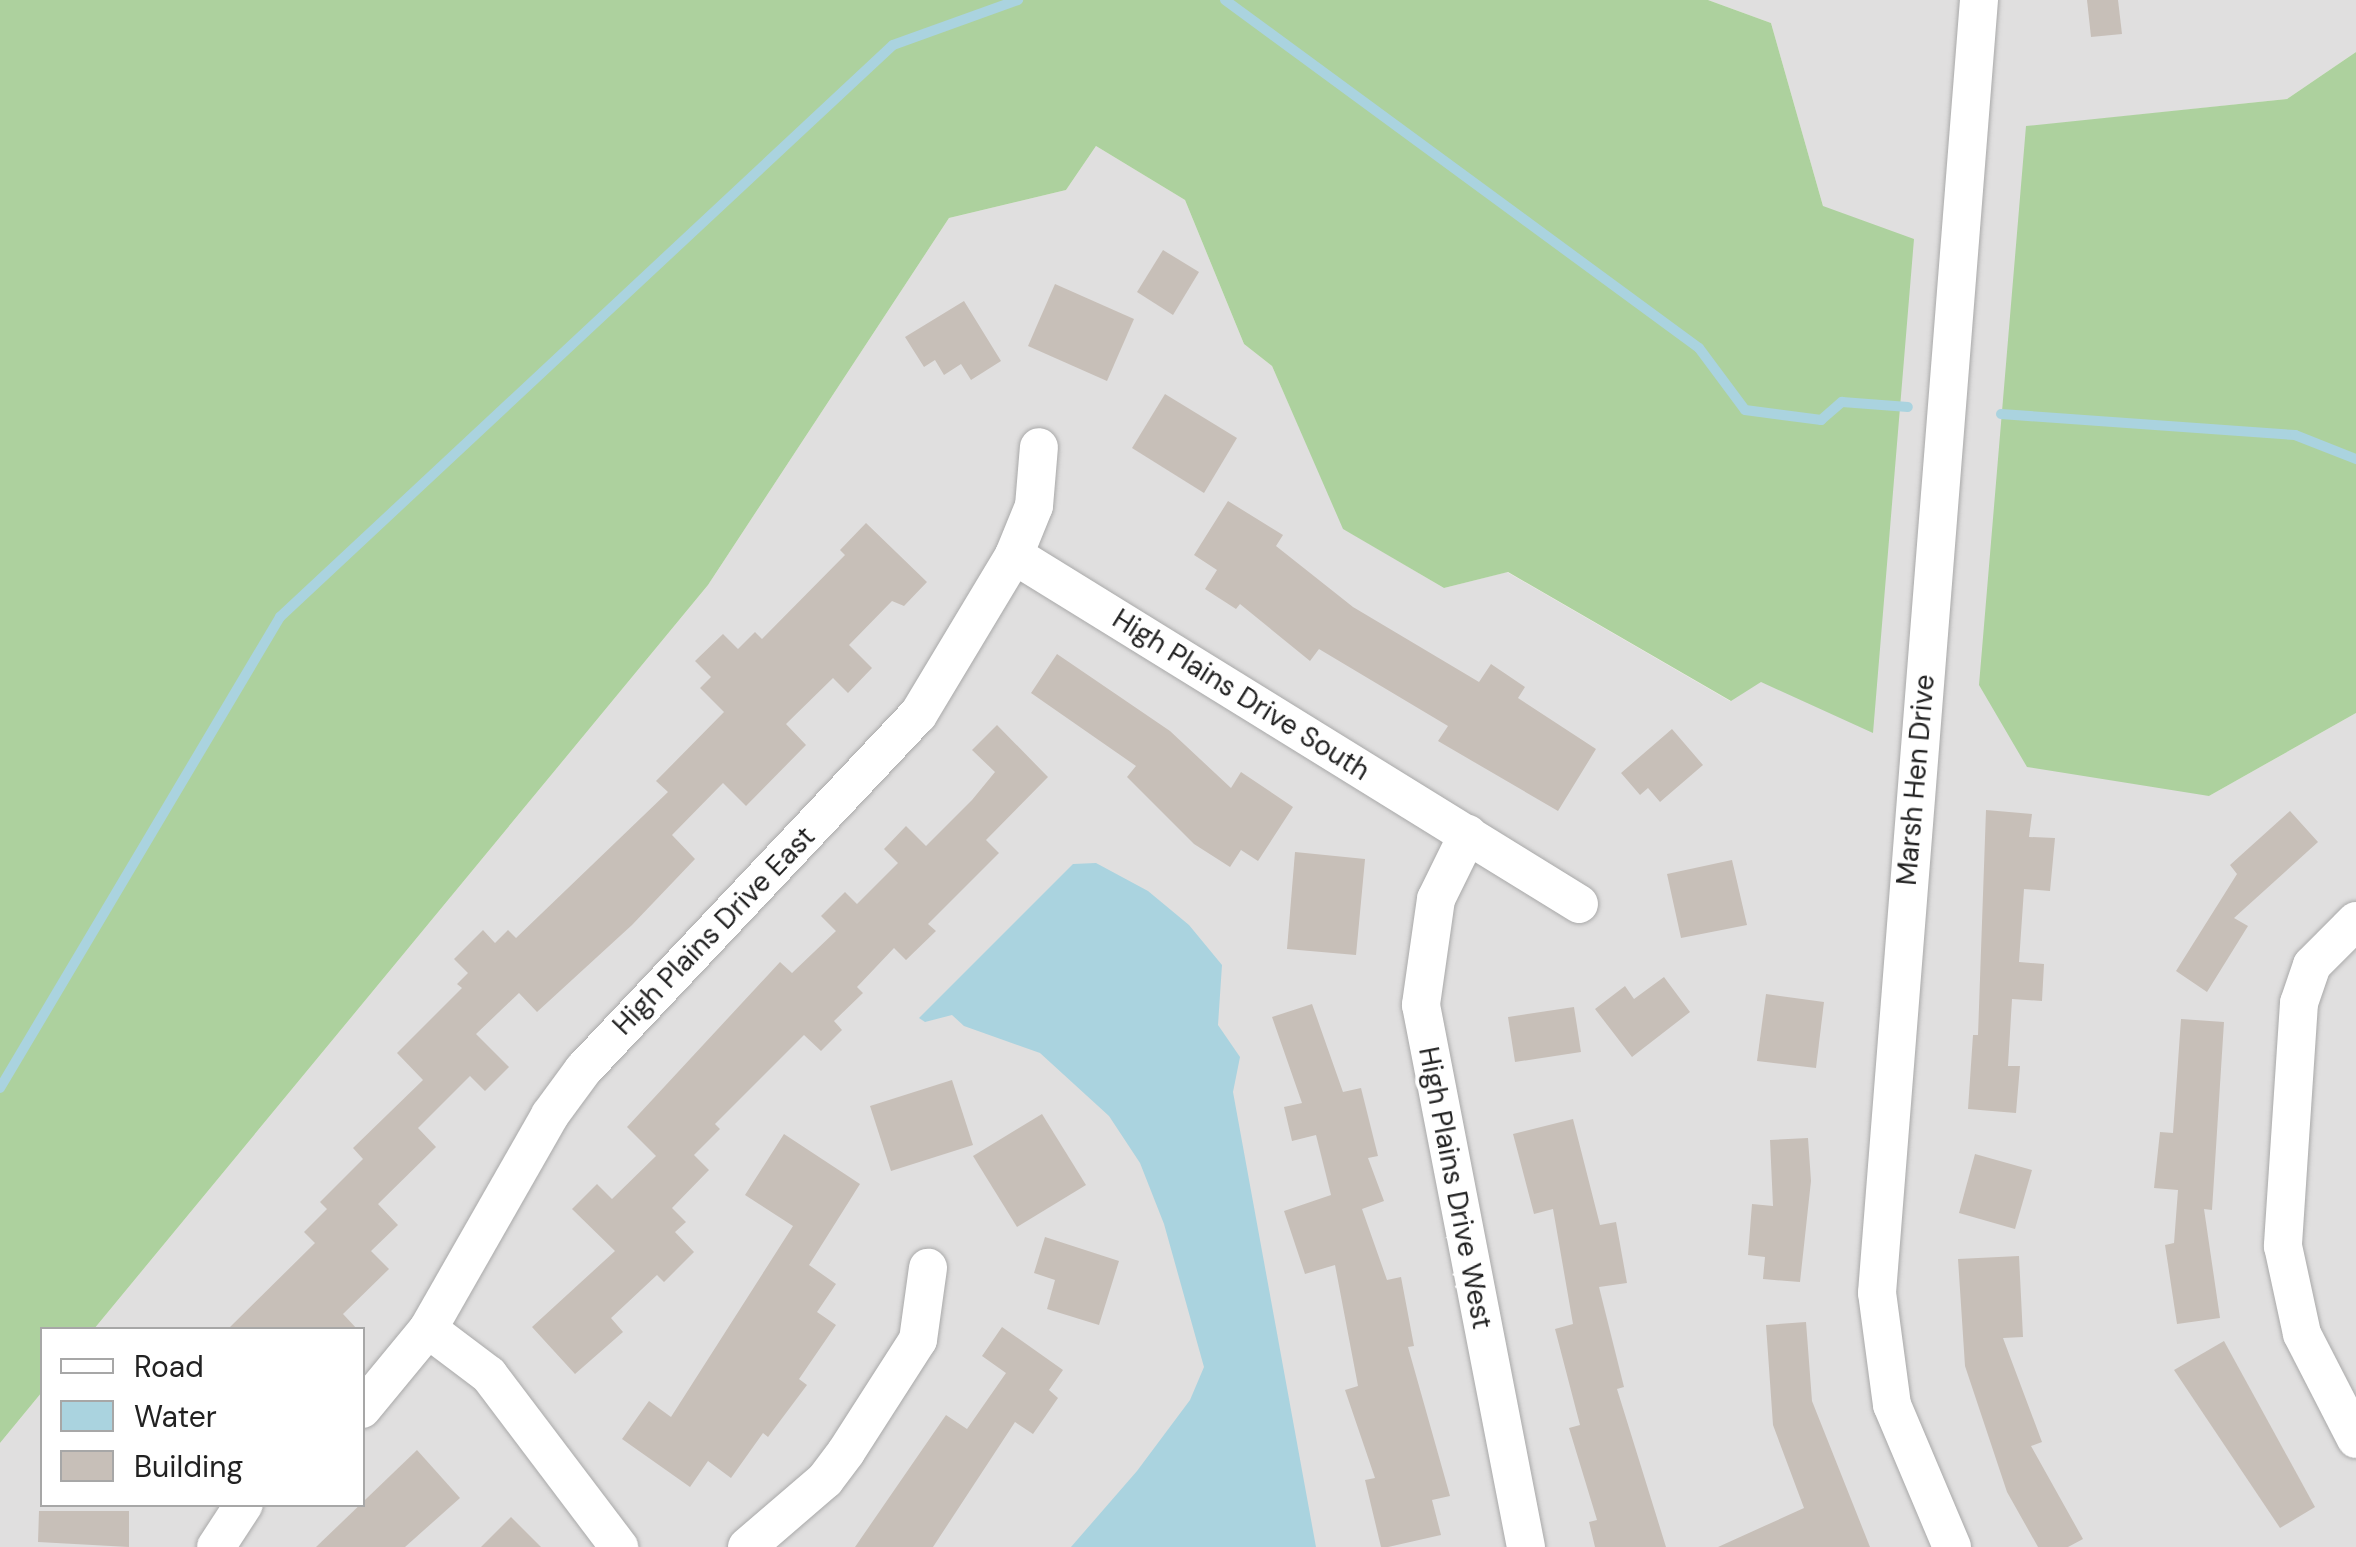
<!DOCTYPE html>
<style>
body{margin:0}
#map{position:relative;width:2356px;height:1547px;overflow:hidden;background:#f2efe9;font-family:"DM Sans",sans-serif}
div>[style]{position:absolute}
.residential>*{inset:0;background:#e0dfdf}
.forest>*{inset:0;background:#add19e}
.water>*{inset:0;background:#aad3df}
.stream>*{height:10px;margin:-5px;padding:0 5px;transform-origin:5px;border-radius:5px;background:#aad3df}
.building>*{inset:0;background:#c7bfb8}
.roads{filter:drop-shadow(0 0 2px #a9a9a9) drop-shadow(0 0 2px #a9a9a9)}
.street>*{height:38px;margin:-19px;padding:0 19px;transform-origin:19px;border-radius:19px;background:#fff}
span{translate:-50% -50%;white-space:nowrap;text-align:center;line-height:1.15;-webkit-text-stroke:8px #fff;paint-order:stroke}
.street-label{font-size:28px;color:#222}
.legend{position:absolute;left:40px;top:1327px;width:325px;height:180px;box-sizing:border-box;background:#fff;border:2px solid #a7a7a7;margin:0;padding:12px 18px;list-style:none;font-size:30px;color:#222}
.legend li{display:flex;align-items:center;gap:20px;height:50px}
.legend b{width:50px;border:2px solid #a7a7a7}
</style>
<div id="map">
<div class="residential">
<i style="clip-path:polygon(1708px 0,2356px 0,2356px 52px,2287px 99px,2026px 127px,2209px 796px,2356px 713px,2356px 1547px,0 1547px,0 1443px,42px 1392px,42px 1504px,362px 1504px,362px 1330px,94px 1329px,708px 585px,949px 218px,1066px 190px,1096px 146px,1185px 200px,1244px 344px,1272px 366px,1344px 529px,1444px 588px,1507px 572px,1730px 701px,1760px 681px,1873px 732px,1823px 206px,1771px 23px)"></i>
</div>
<div class="forest">
<i style="clip-path:polygon(0 0,1708px 0,1771px 23px,1823px 206px,1914px 239px,1873px 733px,1761px 682px,1731px 701px,1508px 572px,1444px 588px,1343px 529px,1272px 366px,1244px 344px,1185px 200px,1096px 146px,1066px 190px,949px 218px,708px 585px,94px 1329px,42px 1330px,42px 1392px,0 1443px)"></i>
<i style="clip-path:polygon(2356px 52px,2356px 713px,2209px 796px,2027px 767px,1979px 685px,2026px 126px,2287px 99px)"></i>
</div>
<div class="water">
<i style="clip-path:polygon(1096px 863px,1148px 891px,1189px 925px,1222px 965px,1218px 1025px,1240px 1057px,1233px 1092px,1316px 1547px,1071px 1547px,1137px 1471px,1190px 1400px,1204px 1367px,1164px 1224px,1140px 1163px,1109px 1116px,1040px 1053px,964px 1026px,952px 1015px,925px 1022px,919px 1018px,1073px 864px)"></i>
</div>
<div class="stream">
<i style="left:1225px;top:0;width:588px;rotate:36.29deg"></i>
<i style="left:1699px;top:348px;width:77px;rotate:53.4deg"></i>
<i style="left:1745px;top:410px;width:77px;rotate:7.5deg"></i>
<i style="left:1821px;top:420px;width:28px;rotate:-41deg"></i>
<i style="left:1842px;top:402px;width:66px;rotate:4.3deg"></i>
<i style="left:2001px;top:414px;width:295px;rotate:4.1deg"></i>
<i style="left:2295px;top:435px;width:66px;rotate:21.5deg"></i>
<i style="left:0;top:1088px;width:548px;rotate:-59.27deg"></i>
<i style="left:280px;top:617px;width:838px;rotate:-43.02deg"></i>
<i style="left:893px;top:45px;width:133px;rotate:-19.8deg"></i>
</div>
<div class="building">
<i style="clip-path:polygon(2087px 0,2118px 0,2122px 34px,2091px 37px)"></i>
<i style="clip-path:polygon(1163px 250px,1199px 272px,1173px 315px,1137px 292px)"></i>
<i style="clip-path:polygon(1055px 284px,1134px 319px,1107px 381px,1028px 346px)"></i>
<i style="clip-path:polygon(964px 301px,1001px 361px,971px 380px,961px 364px,944px 375px,935px 360px,924px 367px,905px 337px)"></i>
<i style="clip-path:polygon(1165px 394px,1237px 438px,1204px 493px,1132px 448px)"></i>
<i style="clip-path:polygon(1228px 501px,1283px 535px,1276px 546px,1353px 607px,1479px 682px,1491px 664px,1525px 687px,1518px 698px,1596px 749px,1558px 811px,1438px 741px,1448px 726px,1319px 649px,1310px 661px,1240px 604px,1236px 609px,1205px 589px,1217px 570px,1194px 555px)"></i>
<i style="clip-path:polygon(866px 523px,927px 582px,904px 606px,892px 601px,849px 645px,872px 668px,848px 693px,833px 678px,786px 724px,806px 745px,746px 806px,723px 783px,672px 835px,695px 859px,632px 925px,537px 1012px,519px 993px,476px 1034px,509px 1067px,485px 1091px,470px 1076px,418px 1128px,436px 1147px,378px 1204px,398px 1225px,371px 1251px,389px 1269px,343px 1314px,358px 1330px,227px 1330px,315px 1243px,304px 1232px,327px 1209px,320px 1202px,363px 1159px,353px 1148px,423px 1080px,397px 1053px,462px 988px,457px 984px,468px 973px,454px 959px,483px 930px,495px 943px,508px 930px,516px 938px,668px 792px,656px 781px,724px 712px,700px 688px,711px 677px,695px 661px,723px 634px,738px 649px,755px 632px,762px 639px,845px 555px,840px 550px)"></i>
<i style="clip-path:polygon(1057px 654px,1170px 731px,1231px 788px,1241px 772px,1293px 807px,1258px 861px,1241px 850px,1230px 867px,1194px 844px,1127px 777px,1136px 766px,1031px 693px)"></i>
<i style="clip-path:polygon(997px 725px,1048px 777px,986px 840px,999px 853px,928px 924px,936px 931px,906px 960px,894px 948px,857px 987px,863px 993px,834px 1021px,842px 1030px,821px 1051px,804px 1035px,715px 1124px,720px 1129px,694px 1155px,709px 1170px,672px 1208px,686px 1222px,675px 1232px,694px 1252px,664px 1282px,657px 1275px,611px 1318px,623px 1332px,575px 1374px,532px 1327px,615px 1251px,572px 1209px,597px 1184px,612px 1199px,656px 1156px,627px 1127px,780px 962px,792px 973px,836px 931px,821px 916px,845px 892px,857px 904px,898px 863px,884px 849px,906px 826px,926px 846px,972px 800px,995px 772px,972px 750px)"></i>
<i style="clip-path:polygon(1672px 729px,1703px 765px,1660px 802px,1648px 788px,1640px 795px,1621px 773px)"></i>
<i style="clip-path:polygon(1986px 810px,2032px 814px,2029px 837px,2055px 838px,2050px 891px,2024px 889px,2019px 962px,2044px 964px,2042px 1001px,2012px 999px,2008px 1066px,2020px 1066px,2016px 1113px,1968px 1109px,1973px 1035px,1978px 1035px)"></i>
<i style="clip-path:polygon(2290px 811px,2318px 842px,2234px 918px,2248px 926px,2207px 992px,2176px 971px,2237px 874px,2230px 865px)"></i>
<i style="clip-path:polygon(1295px 852px,1365px 859px,1356px 955px,1287px 949px)"></i>
<i style="clip-path:polygon(1732px 860px,1747px 925px,1681px 938px,1667px 874px)"></i>
<i style="clip-path:polygon(1664px 977px,1690px 1012px,1632px 1057px,1595px 1009px,1625px 986px,1634px 999px)"></i>
<i style="clip-path:polygon(1766px 994px,1824px 1002px,1816px 1068px,1757px 1061px)"></i>
<i style="clip-path:polygon(1312px 1004px,1343px 1092px,1361px 1088px,1378px 1156px,1368px 1158px,1384px 1201px,1362px 1209px,1387px 1280px,1401px 1277px,1414px 1346px,1408px 1347px,1450px 1496px,1432px 1500px,1441px 1535px,1388px 1547px,1381px 1547px,1365px 1480px,1375px 1478px,1345px 1390px,1358px 1386px,1335px 1265px,1305px 1274px,1284px 1211px,1331px 1195px,1316px 1135px,1292px 1141px,1284px 1107px,1302px 1103px,1272px 1017px)"></i>
<i style="clip-path:polygon(1574px 1007px,1581px 1052px,1515px 1062px,1508px 1017px)"></i>
<i style="clip-path:polygon(2181px 1019px,2224px 1022px,2212px 1210px,2204px 1209px,2220px 1318px,2177px 1324px,2165px 1245px,2174px 1243px,2178px 1190px,2154px 1188px,2160px 1132px,2173px 1133px)"></i>
<i style="clip-path:polygon(952px 1080px,973px 1145px,891px 1171px,870px 1106px)"></i>
<i style="clip-path:polygon(1042px 1114px,1086px 1185px,1017px 1227px,973px 1156px)"></i>
<i style="clip-path:polygon(1573px 1119px,1600px 1225px,1616px 1222px,1627px 1283px,1599px 1287px,1624px 1387px,1617px 1389px,1666px 1547px,1595px 1547px,1589px 1522px,1597px 1520px,1569px 1428px,1580px 1425px,1555px 1329px,1573px 1324px,1553px 1209px,1534px 1214px,1513px 1134px)"></i>
<i style="clip-path:polygon(784px 1134px,860px 1184px,809px 1265px,836px 1284px,817px 1312px,836px 1325px,799px 1379px,807px 1385px,768px 1437px,763px 1433px,731px 1478px,708px 1461px,690px 1487px,622px 1439px,649px 1401px,671px 1417px,793px 1226px,745px 1195px)"></i>
<i style="clip-path:polygon(1808px 1138px,1811px 1181px,1800px 1282px,1763px 1279px,1765px 1257px,1748px 1255px,1752px 1204px,1773px 1206px,1770px 1140px)"></i>
<i style="clip-path:polygon(1975px 1154px,2032px 1170px,2015px 1229px,1959px 1213px)"></i>
<i style="clip-path:polygon(1045px 1237px,1119px 1261px,1099px 1325px,1047px 1309px,1055px 1280px,1034px 1273px)"></i>
<i style="clip-path:polygon(2019px 1256px,2023px 1337px,2003px 1338px,2042px 1442px,2031px 1446px,2083px 1539px,2068px 1547px,2038px 1547px,2007px 1492px,1965px 1366px,1958px 1259px)"></i>
<i style="clip-path:polygon(1806px 1322px,1812px 1401px,1870px 1547px,1718px 1547px,1804px 1508px,1773px 1425px,1766px 1325px)"></i>
<i style="clip-path:polygon(1002px 1327px,1063px 1370px,1049px 1390px,1058px 1398px,1033px 1434px,1015px 1422px,933px 1547px,855px 1547px,946px 1415px,967px 1429px,1006px 1373px,982px 1356px)"></i>
<i style="clip-path:polygon(2224px 1341px,2315px 1507px,2280px 1528px,2174px 1370px)"></i>
<i style="clip-path:polygon(417px 1450px,460px 1498px,405px 1547px,316px 1547px)"></i>
<i style="clip-path:polygon(39px 1511px,129px 1511px,129px 1547px,38px 1542px)"></i>
<i style="clip-path:polygon(511px 1517px,541px 1547px,481px 1547px)"></i>
</div>
<div class="roads">
<div class="street">
<i style="left:1014px;top:555px;width:664px;rotate:31.7deg"></i>
<i style="left:1468px;top:834px;width:72px;rotate:116.2deg"></i>
<i style="left:1436px;top:899px;width:107px;rotate:98.1deg"></i>
<i style="left:1421px;top:1005px;width:552px;rotate:79.04deg"></i>
<i style="left:2356px;top:921px;width:62px;rotate:135deg"></i>
<i style="left:2312px;top:965px;width:40px;rotate:108.9deg"></i>
<i style="left:2299px;top:1003px;width:244px;rotate:93.8deg"></i>
<i style="left:2283px;top:1246px;width:90px;rotate:77.8deg"></i>
<i style="left:2302px;top:1334px;width:118px;rotate:62.8deg"></i>
<i style="left:428px;top:1329px;width:76px;rotate:37deg"></i>
<i style="left:489px;top:1375px;width:216px;rotate:52.9deg"></i>
<i style="left:362px;top:1409px;width:104px;rotate:-50.5deg"></i>
<i style="left:428px;top:1329px;width:246px;rotate:-60.3deg"></i>
<i style="left:550px;top:1115px;width:56px;rotate:-53.7deg"></i>
<i style="left:583px;top:1070px;width:488px;rotate:-46.7deg"></i>
<i style="left:918px;top:715px;width:187px;rotate:-59deg"></i>
<i style="left:1014px;top:555px;width:53px;rotate:-67.8deg"></i>
<i style="left:1034px;top:506px;width:59px;rotate:-85.2deg"></i>
<i style="left:216px;top:1547px;width:51px;rotate:-56.9deg"></i>
<i style="left:747px;top:1547px;width:103px;rotate:-40.7deg"></i>
<i style="left:825px;top:1480px;width:35px;rotate:-53deg"></i>
<i style="left:846px;top:1452px;width:133px;rotate:-57.3deg"></i>
<i style="left:918px;top:1340px;width:73px;rotate:-82.1deg"></i>
<i style="left:1952px;top:1547px;width:154px;rotate:-112.9deg"></i>
<i style="left:1892px;top:1405px;width:113px;rotate:-97.6deg"></i>
<i style="left:1877px;top:1293px;width:1297px;rotate:-85.49deg"></i>
</div>
</div>
<div class="street-label">
<span style="left:1241px;top:695px;rotate:32deg">High Plains Drive South</span>
<span style="left:1916px;top:780px;rotate:-85deg">Marsh Hen Drive</span>
<span style="left:714px;top:931px;rotate:-46deg">High Plains Drive East</span>
<span style="left:1455px;top:1188px;rotate:79deg">High Plains Drive West</span>
</div>
<ul class="legend">
<li><b style="height:12px;background:#fff"></b>Road</li>
<li><b style="height:28px;background:#aad3df"></b>Water</li>
<li><b style="height:28px;background:#c7bfb8"></b>Building</li>
</ul>
</div>
